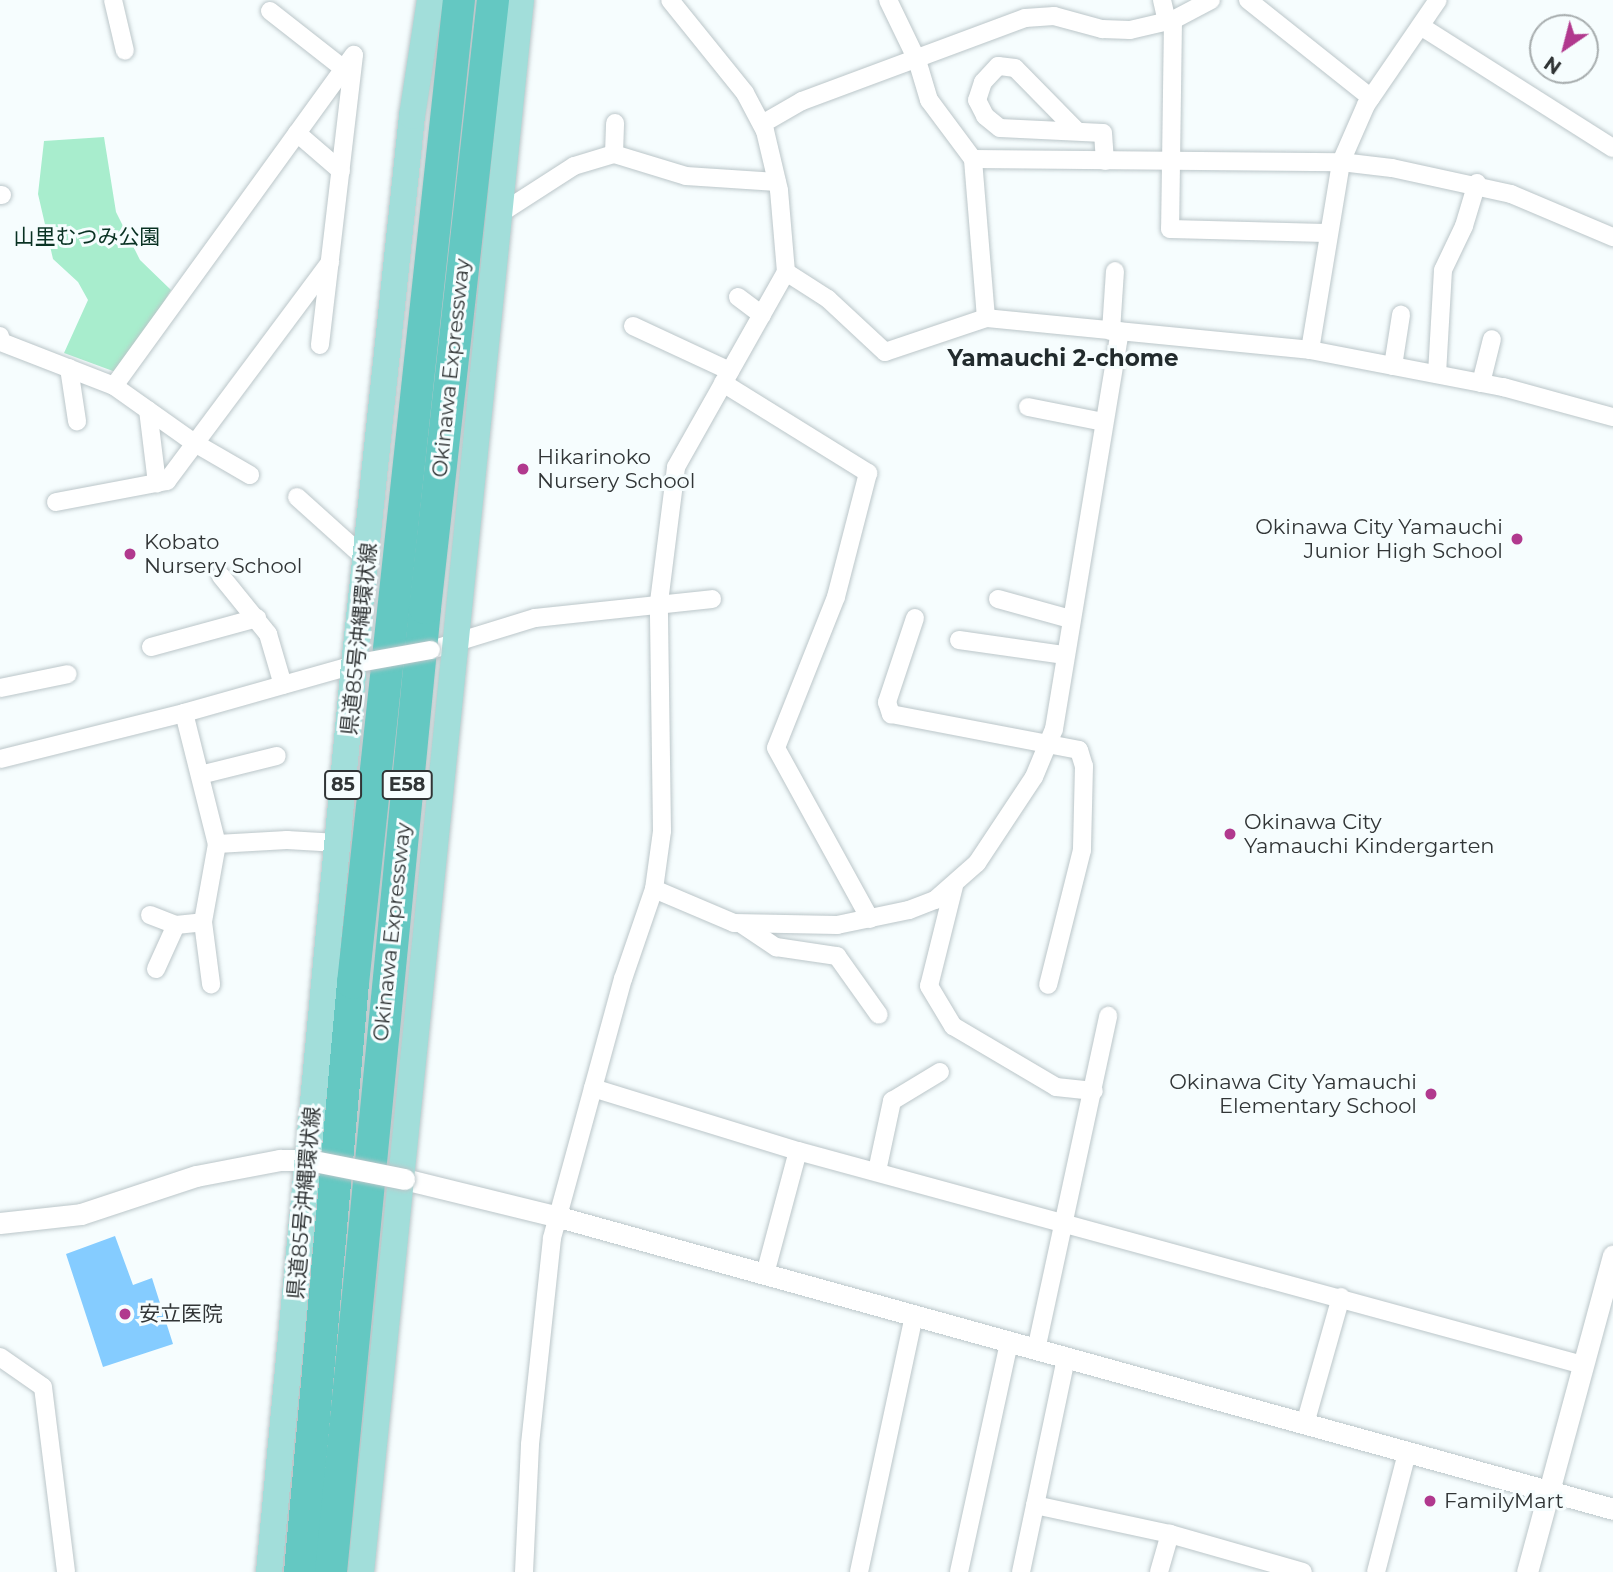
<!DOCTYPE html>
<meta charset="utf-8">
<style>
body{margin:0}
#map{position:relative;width:1613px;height:1572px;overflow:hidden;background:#f6fdfe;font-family:Montserrat,"Noto Sans JP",sans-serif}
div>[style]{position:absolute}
.green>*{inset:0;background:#a8edcd}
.building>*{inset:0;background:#85ccff}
.roads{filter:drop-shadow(0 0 2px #bbc6c9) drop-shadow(0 0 2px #bbc6c9)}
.minor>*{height:18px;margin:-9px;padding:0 9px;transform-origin:9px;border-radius:9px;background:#fff}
.tertiary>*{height:21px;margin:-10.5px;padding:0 10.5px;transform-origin:10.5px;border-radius:10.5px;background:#fff}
.primary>*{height:26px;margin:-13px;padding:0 13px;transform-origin:13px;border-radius:13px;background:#a2deda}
.motorway>*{height:32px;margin:-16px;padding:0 16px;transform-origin:16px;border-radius:16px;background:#64c8c2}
.bridges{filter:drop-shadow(0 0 2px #bbc6c9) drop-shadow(0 0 2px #bbc6c9)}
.minor-bridge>*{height:18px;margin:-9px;padding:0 9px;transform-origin:9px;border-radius:9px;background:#fff}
.tertiary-bridge>*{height:21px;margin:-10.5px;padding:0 10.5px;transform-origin:10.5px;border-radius:10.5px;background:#fff}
.dots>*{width:19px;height:19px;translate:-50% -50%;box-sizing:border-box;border:4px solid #f6fdfe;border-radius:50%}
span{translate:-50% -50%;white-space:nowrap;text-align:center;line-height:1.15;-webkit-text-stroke:6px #f6fdfe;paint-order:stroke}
.shield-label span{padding:2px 5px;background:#f6fdfe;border:2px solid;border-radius:5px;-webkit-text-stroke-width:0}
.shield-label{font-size:19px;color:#313536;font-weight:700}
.park-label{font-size:21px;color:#093223}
.street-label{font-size:21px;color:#313536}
.poi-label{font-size:21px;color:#313536}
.left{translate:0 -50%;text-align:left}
.right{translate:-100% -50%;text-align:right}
.neighbourhood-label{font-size:23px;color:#222b2d;font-weight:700}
.north{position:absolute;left:1529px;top:14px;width:70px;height:70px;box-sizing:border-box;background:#f6fdfe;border:2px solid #a7adae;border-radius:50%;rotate:215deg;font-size:19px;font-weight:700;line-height:28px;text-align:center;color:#313536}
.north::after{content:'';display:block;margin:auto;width:24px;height:32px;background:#b1398e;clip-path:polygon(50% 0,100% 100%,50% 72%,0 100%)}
</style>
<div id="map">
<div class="green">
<i style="clip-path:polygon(104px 137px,116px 212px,140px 260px,171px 290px,121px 374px,64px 353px,88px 300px,78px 282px,53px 259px,38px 194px,44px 141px)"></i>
</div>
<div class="building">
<i style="clip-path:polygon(115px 1236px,133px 1285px,152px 1278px,173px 1344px,103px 1367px,66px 1254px)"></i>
</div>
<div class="roads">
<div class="minor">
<i style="left:113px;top:0;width:52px;rotate:76.8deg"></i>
<i style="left:888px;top:0;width:67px;rotate:64.2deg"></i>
<i style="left:917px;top:60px;width:42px;rotate:73.3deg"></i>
<i style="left:929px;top:100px;width:74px;rotate:53.3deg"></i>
<i style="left:1162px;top:0;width:22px;rotate:77deg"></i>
<i style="left:1248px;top:0;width:157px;rotate:38.5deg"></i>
<i style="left:270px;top:11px;width:94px;rotate:38.1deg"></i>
<i style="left:1173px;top:20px;width:209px;rotate:90.8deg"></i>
<i style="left:1170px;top:229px;width:156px;rotate:1.5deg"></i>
<i style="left:1422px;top:27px;width:226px;rotate:32.4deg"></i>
<i style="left:762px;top:124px;width:46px;rotate:-29.9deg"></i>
<i style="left:802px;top:101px;width:238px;rotate:-20.4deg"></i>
<i style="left:1025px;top:18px;width:29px;rotate:-4deg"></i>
<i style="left:1054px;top:16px;width:50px;rotate:15.2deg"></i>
<i style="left:1102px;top:29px;width:28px;rotate:2deg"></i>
<i style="left:1130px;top:30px;width:44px;rotate:-13.1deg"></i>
<i style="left:1173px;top:20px;width:43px;rotate:-27.8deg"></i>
<i style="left:1077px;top:131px;width:88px;rotate:-134.5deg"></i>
<i style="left:1015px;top:68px;width:17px;rotate:-173deg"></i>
<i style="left:998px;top:66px;width:22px;rotate:133deg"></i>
<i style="left:983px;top:82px;width:19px;rotate:108deg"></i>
<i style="left:977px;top:100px;width:18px;rotate:63deg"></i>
<i style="left:985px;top:116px;width:19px;rotate:39deg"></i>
<i style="left:1000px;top:128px;width:103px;rotate:2.8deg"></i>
<i style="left:1103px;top:133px;width:28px;rotate:86deg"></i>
<i style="left:297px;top:133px;width:58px;rotate:40.8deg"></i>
<i style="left:614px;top:154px;width:31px;rotate:-88deg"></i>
<i style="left:0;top:195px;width:2px"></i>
<i style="left:498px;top:215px;width:90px;rotate:-32.8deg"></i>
<i style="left:574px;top:166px;width:42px;rotate:-16.7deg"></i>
<i style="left:614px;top:154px;width:75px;rotate:17deg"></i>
<i style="left:686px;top:176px;width:91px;rotate:3.8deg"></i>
<i style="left:786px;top:272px;width:50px;rotate:32.7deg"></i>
<i style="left:828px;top:299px;width:78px;rotate:42.9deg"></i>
<i style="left:885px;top:352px;width:107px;rotate:-18.6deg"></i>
<i style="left:986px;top:318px;width:326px;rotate:5.6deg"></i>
<i style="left:1310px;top:350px;width:197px;rotate:10.9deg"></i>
<i style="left:1503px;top:387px;width:114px;rotate:15.3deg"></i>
<i style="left:738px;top:297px;width:30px;rotate:37deg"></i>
<i style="left:986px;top:318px;width:160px;rotate:-94.7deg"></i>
<i style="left:973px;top:159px;width:368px;rotate:0.5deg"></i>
<i style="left:1341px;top:162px;width:51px;rotate:6.7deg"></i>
<i style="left:1392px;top:168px;width:122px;rotate:12.3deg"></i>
<i style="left:1511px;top:194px;width:111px;rotate:22.9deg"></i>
<i style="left:633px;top:326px;width:107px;rotate:24.9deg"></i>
<i style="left:1111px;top:331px;width:60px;rotate:-86.2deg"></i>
<i style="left:0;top:336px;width:6px;rotate:81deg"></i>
<i style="left:1px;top:342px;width:121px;rotate:21.3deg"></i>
<i style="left:114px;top:386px;width:97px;rotate:35.3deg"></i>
<i style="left:193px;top:442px;width:66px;rotate:30.1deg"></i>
<i style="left:1310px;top:350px;width:191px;rotate:-80.6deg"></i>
<i style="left:1341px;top:162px;width:62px;rotate:-66.3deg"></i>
<i style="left:1366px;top:105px;width:127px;rotate:-55.6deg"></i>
<i style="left:1393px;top:366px;width:52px;rotate:-81.1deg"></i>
<i style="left:69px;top:368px;width:54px;rotate:81.4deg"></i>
<i style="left:1437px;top:374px;width:104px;rotate:-86.7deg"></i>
<i style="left:1443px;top:270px;width:49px;rotate:-64.5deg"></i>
<i style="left:1464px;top:226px;width:45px;rotate:-73.2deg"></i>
<i style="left:723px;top:383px;width:171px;rotate:31.8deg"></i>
<i style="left:868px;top:473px;width:128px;rotate:104.5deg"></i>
<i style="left:836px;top:597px;width:162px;rotate:111.7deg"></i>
<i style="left:776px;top:748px;width:195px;rotate:61.2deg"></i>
<i style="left:1481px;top:383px;width:45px;rotate:-76deg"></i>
<i style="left:114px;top:386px;width:409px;rotate:-54.1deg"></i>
<i style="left:354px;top:55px;width:292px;rotate:96.7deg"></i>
<i style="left:1028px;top:407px;width:77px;rotate:11.2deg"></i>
<i style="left:148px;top:410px;width:74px;rotate:83deg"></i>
<i style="left:297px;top:497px;width:96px;rotate:42deg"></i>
<i style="left:56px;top:502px;width:113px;rotate:-10.7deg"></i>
<i style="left:167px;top:481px;width:273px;rotate:-53.3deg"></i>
<i style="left:221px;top:576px;width:75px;rotate:51deg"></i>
<i style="left:268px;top:634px;width:53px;rotate:73.6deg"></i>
<i style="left:998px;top:599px;width:75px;rotate:15.5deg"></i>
<i style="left:915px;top:618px;width:89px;rotate:108.4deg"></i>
<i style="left:887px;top:702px;width:13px;rotate:72deg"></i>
<i style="left:891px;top:714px;width:191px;rotate:10.8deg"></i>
<i style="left:1079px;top:750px;width:17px;rotate:73deg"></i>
<i style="left:1084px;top:766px;width:84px;rotate:91.4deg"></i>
<i style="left:1082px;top:850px;width:139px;rotate:104.1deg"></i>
<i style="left:959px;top:640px;width:107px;rotate:8.1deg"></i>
<i style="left:151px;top:647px;width:110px;rotate:-15.3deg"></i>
<i style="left:431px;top:650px;width:109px;rotate:-17.1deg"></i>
<i style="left:535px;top:618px;width:178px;rotate:-6.1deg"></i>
<i style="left:0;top:688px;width:69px;rotate:-11.6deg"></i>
<i style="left:184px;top:713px;width:135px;rotate:75.9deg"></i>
<i style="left:217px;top:844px;width:79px;rotate:100.2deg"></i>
<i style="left:203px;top:922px;width:63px;rotate:82.6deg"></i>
<i style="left:0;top:759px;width:190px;rotate:-14deg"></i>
<i style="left:184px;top:713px;width:187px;rotate:-15.8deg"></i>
<i style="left:200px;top:775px;width:79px;rotate:-13.9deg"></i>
<i style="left:217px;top:844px;width:70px;rotate:-3.3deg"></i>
<i style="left:287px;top:840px;width:51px;rotate:3.4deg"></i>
<i style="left:954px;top:886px;width:103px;rotate:104deg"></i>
<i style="left:929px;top:986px;width:47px;rotate:59deg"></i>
<i style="left:953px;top:1026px;width:120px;rotate:30.6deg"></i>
<i style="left:1056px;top:1087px;width:38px;rotate:6deg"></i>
<i style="left:654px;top:889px;width:87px;rotate:23deg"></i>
<i style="left:734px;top:923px;width:103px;rotate:1.1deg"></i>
<i style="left:837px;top:925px;width:74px;rotate:-11.8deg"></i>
<i style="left:909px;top:910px;width:28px;rotate:-21deg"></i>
<i style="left:935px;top:900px;width:56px;rotate:-41.4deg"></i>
<i style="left:977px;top:863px;width:103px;rotate:-56.5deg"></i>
<i style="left:1034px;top:777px;width:52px;rotate:-67.4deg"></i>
<i style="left:1054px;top:729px;width:403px;rotate:-80.6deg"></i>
<i style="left:150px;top:915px;width:28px;rotate:21deg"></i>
<i style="left:743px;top:925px;width:40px;rotate:34deg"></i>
<i style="left:776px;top:947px;width:62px;rotate:8.4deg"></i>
<i style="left:837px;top:956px;width:72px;rotate:54.6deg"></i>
<i style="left:156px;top:969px;width:48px;rotate:-65.6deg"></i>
<i style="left:176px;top:925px;width:27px;rotate:-6deg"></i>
<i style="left:593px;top:1088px;width:214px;rotate:17.1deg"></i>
<i style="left:798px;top:1151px;width:814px;rotate:15.25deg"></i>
<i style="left:877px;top:1171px;width:72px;rotate:-77.9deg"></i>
<i style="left:892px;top:1101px;width:56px;rotate:-31.1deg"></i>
<i style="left:765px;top:1274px;width:127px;rotate:-75deg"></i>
<i style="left:1036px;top:1350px;width:342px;rotate:-77.8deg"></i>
<i style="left:0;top:1357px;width:52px;rotate:34.9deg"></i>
<i style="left:43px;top:1387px;width:186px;rotate:82.9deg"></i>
<i style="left:1305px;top:1424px;width:132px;rotate:-74.2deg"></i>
<i style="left:1035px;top:1505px;width:138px;rotate:12.1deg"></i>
<i style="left:1170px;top:1534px;width:138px;rotate:15.9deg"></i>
<i style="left:524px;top:1572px;width:128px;rotate:-87.3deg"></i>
<i style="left:530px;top:1444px;width:207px;rotate:-83.9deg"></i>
<i style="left:552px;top:1238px;width:269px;rotate:-74.7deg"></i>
<i style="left:623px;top:979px;width:95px;rotate:-71deg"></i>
<i style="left:654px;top:889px;width:59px;rotate:-82.1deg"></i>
<i style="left:662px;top:831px;width:229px;rotate:-90.8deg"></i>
<i style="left:659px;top:602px;width:136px;rotate:-82.8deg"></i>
<i style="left:676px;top:467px;width:224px;rotate:-60.6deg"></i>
<i style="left:786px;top:272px;width:82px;rotate:-94.9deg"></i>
<i style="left:779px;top:190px;width:61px;rotate:-103.3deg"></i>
<i style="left:765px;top:131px;width:43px;rotate:-117.8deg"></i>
<i style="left:745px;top:93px;width:119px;rotate:-128.9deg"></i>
<i style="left:859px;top:1572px;width:263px;rotate:-77.9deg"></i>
<i style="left:959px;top:1572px;width:235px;rotate:-77.7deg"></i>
<i style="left:1021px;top:1572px;width:219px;rotate:-78.1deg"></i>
<i style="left:1159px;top:1572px;width:40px;rotate:-74deg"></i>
<i style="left:1376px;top:1572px;width:123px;rotate:-75.4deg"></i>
</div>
<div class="tertiary">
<i style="left:404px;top:1179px;width:160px;rotate:13.8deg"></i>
<i style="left:559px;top:1217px;width:1094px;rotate:15.48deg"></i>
<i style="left:0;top:1223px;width:81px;rotate:-6.3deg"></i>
<i style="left:81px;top:1214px;width:121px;rotate:-18.3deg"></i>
<i style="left:196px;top:1176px;width:86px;rotate:-10.8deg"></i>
<i style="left:280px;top:1160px;width:29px"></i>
<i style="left:1527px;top:1572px;width:328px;rotate:-74.8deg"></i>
</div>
<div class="primary">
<i style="left:269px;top:1572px;width:911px;rotate:-84.65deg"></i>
<i style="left:354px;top:665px;width:552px;rotate:-83.97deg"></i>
<i style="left:412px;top:116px;width:117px;rotate:-81.2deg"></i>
<i style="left:361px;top:1572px;width:1580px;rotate:-84.19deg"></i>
</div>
<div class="motorway">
<i style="left:300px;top:1572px;width:591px;rotate:-84.86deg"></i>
<i style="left:353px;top:983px;width:989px;rotate:-83.85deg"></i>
<i style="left:331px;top:1572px;width:969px;rotate:-84.43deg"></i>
<i style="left:425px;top:608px;width:612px;rotate:-83.62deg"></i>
</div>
</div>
<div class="bridges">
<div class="minor-bridge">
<i style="left:364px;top:662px;width:68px;rotate:-10.2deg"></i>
</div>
<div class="tertiary-bridge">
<i style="left:309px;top:1160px;width:97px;rotate:11.3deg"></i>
</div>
</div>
<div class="dots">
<i style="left:523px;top:469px;background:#b1398e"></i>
<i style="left:1517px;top:539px;background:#b1398e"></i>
<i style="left:130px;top:554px;background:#b1398e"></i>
<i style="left:1230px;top:834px;background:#b1398e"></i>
<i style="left:1431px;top:1094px;background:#b1398e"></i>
<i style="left:125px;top:1314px;background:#b1398e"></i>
<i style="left:1430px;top:1501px;background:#b1398e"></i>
</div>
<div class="shield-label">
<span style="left:343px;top:785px">85</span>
<span style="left:407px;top:785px">E58</span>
</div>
<div class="park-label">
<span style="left:87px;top:237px">山里むつみ公園</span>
</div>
<div class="street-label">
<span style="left:451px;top:368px;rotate:-84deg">Okinawa Expressway</span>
<span style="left:359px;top:639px;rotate:-84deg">県道85号沖縄環状線</span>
<span style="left:392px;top:932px;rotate:-84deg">Okinawa Expressway</span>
<span style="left:304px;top:1203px;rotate:-85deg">県道85号沖縄環状線</span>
</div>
<div class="poi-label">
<span class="left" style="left:537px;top:469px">Hikarinoko<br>Nursery School</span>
<span class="right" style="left:1503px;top:539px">Okinawa City Yamauchi<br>Junior High School</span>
<span class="left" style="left:144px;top:554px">Kobato<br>Nursery School</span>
<span class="left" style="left:1244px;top:834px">Okinawa City<br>Yamauchi Kindergarten</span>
<span class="right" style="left:1417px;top:1094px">Okinawa City Yamauchi<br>Elementary School</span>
<span class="left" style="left:139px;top:1314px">安立医院</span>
<span class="left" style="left:1444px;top:1501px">FamilyMart</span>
</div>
<div class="neighbourhood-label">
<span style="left:1063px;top:358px">Yamauchi 2-chome</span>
</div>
<div class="north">N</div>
</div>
